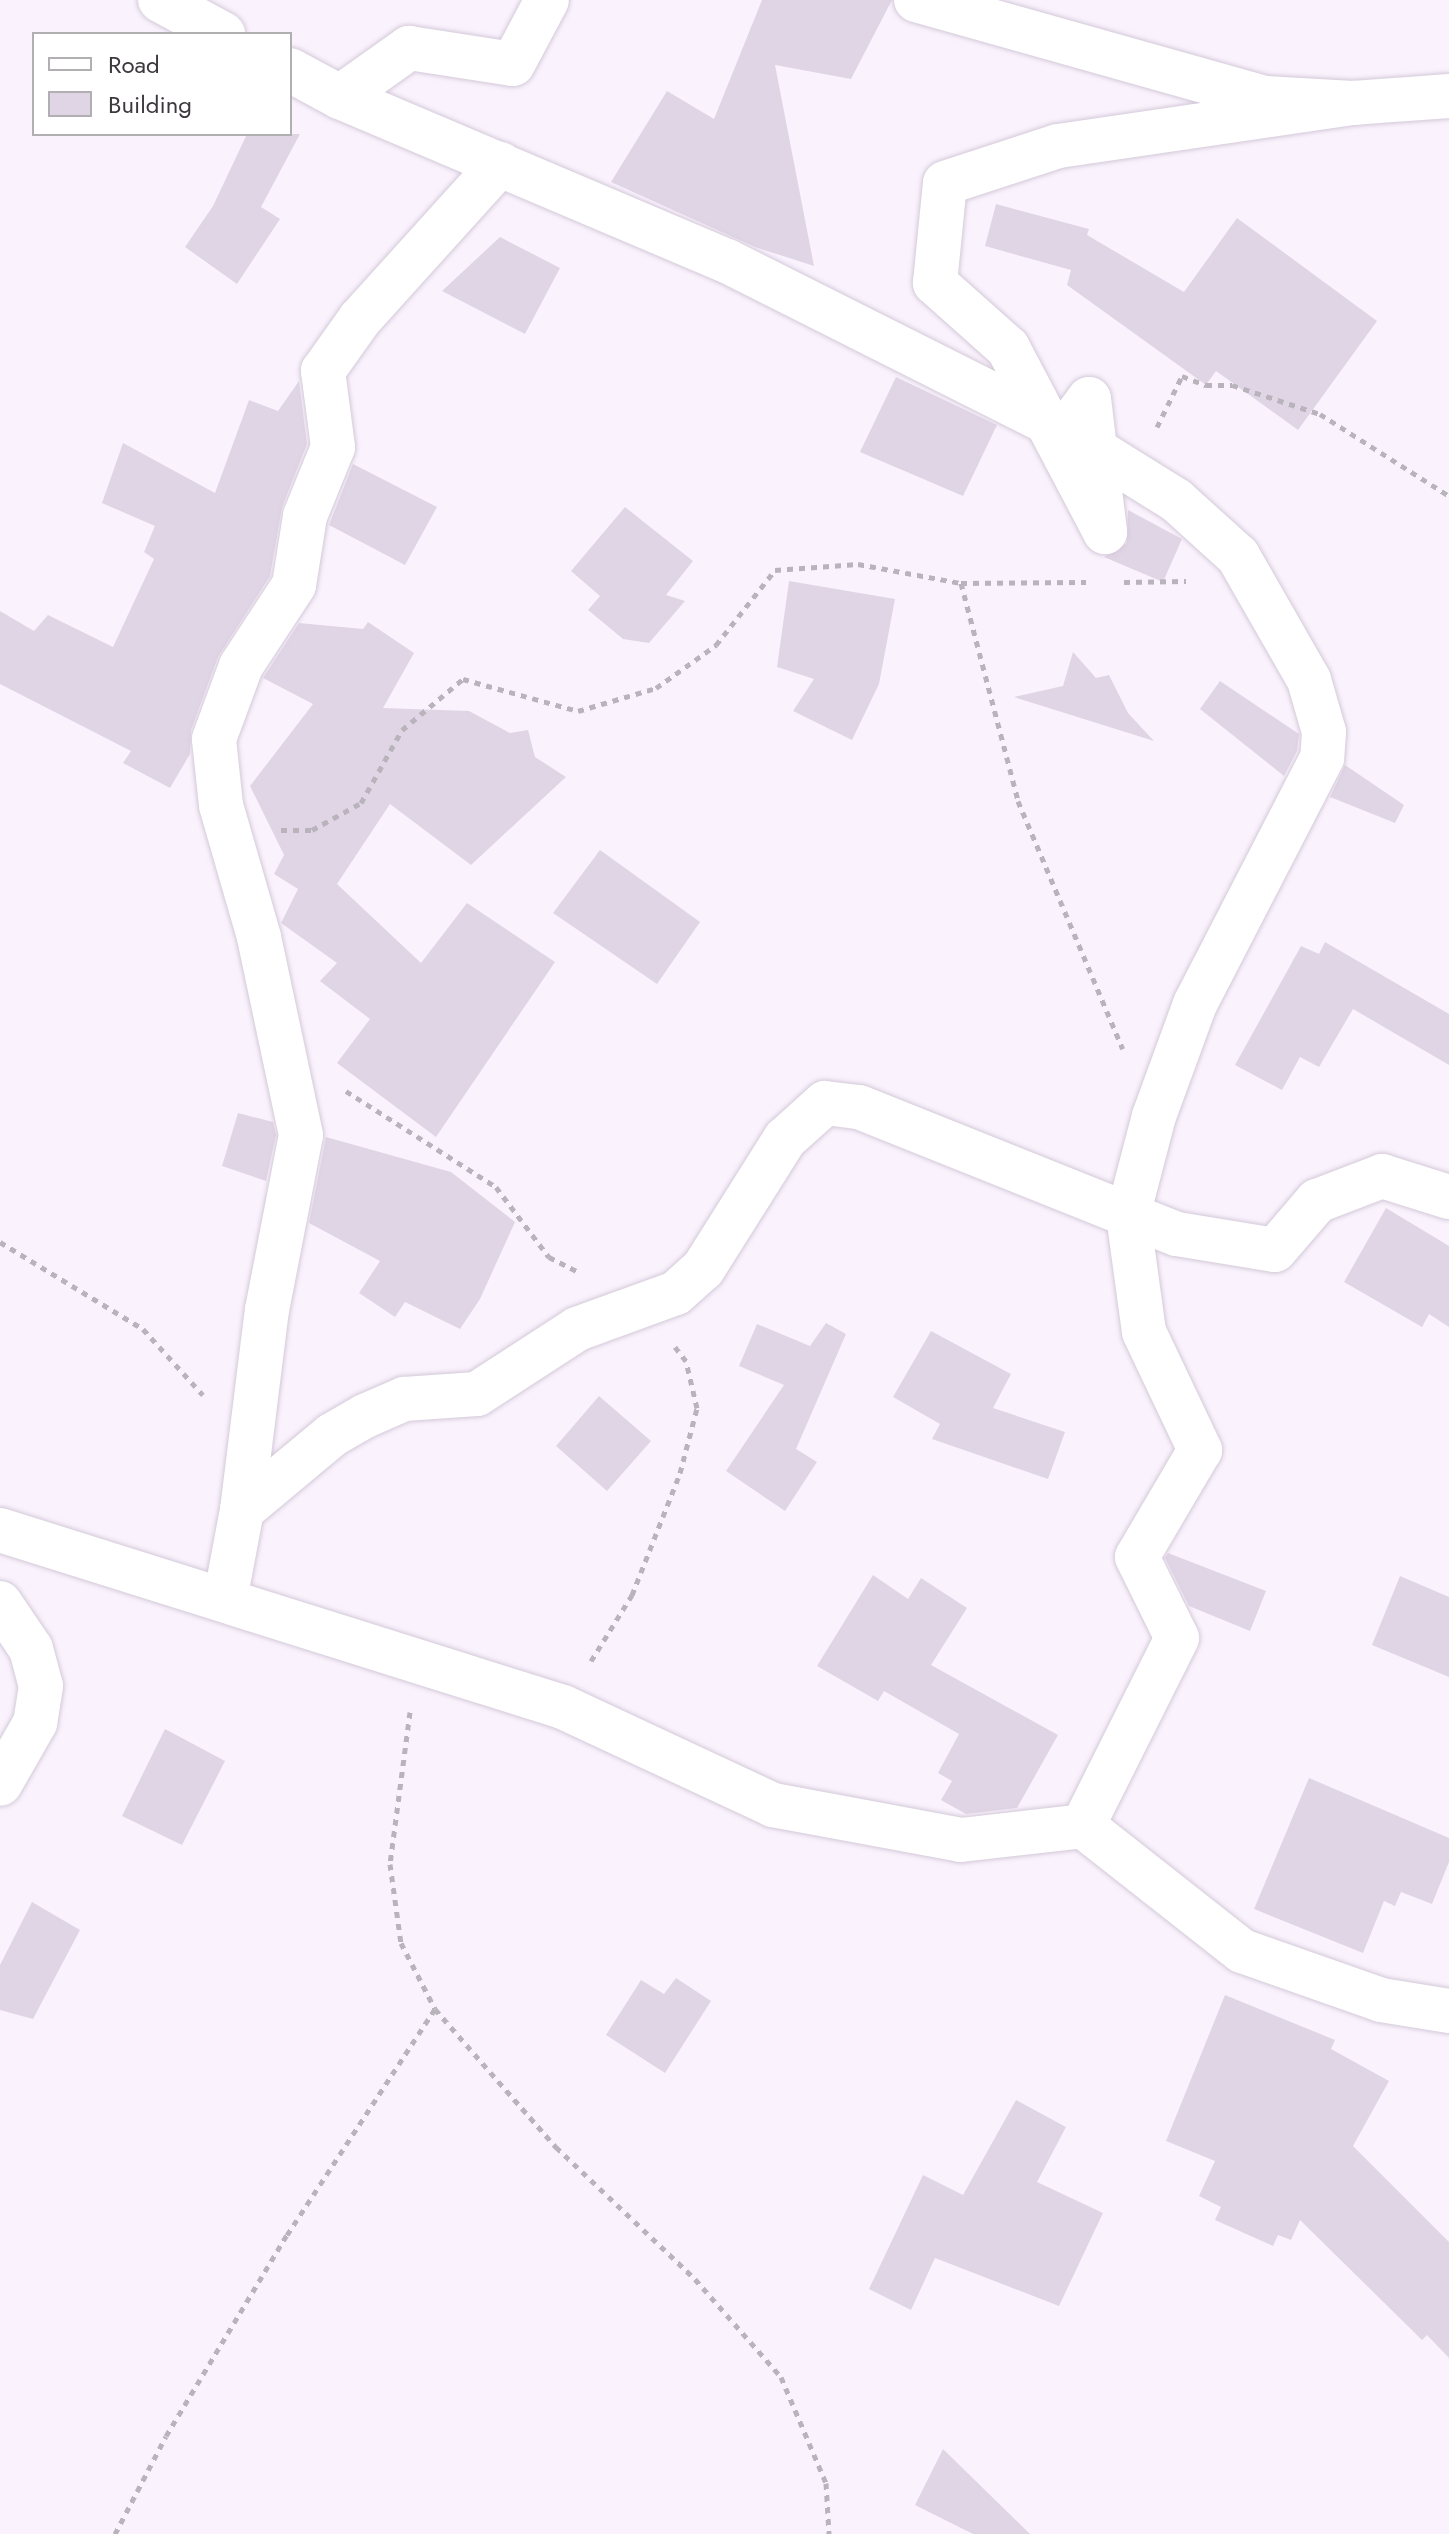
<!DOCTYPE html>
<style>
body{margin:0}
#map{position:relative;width:1449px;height:2534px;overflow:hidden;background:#faf3fd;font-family:Jost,sans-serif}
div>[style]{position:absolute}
.building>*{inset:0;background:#e0d5e5}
.path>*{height:5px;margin-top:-2.5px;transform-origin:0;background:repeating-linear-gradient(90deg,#b9b3bb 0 6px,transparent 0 12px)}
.roads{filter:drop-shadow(0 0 2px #d4c9d9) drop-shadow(0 0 2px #d4c9d9)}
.minor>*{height:44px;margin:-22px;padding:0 22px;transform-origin:22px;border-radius:22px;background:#fff}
span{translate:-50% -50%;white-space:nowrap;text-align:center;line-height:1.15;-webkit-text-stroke:6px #fff;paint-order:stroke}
.legend{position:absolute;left:32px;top:32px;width:260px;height:104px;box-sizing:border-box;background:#fff;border:2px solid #b1afb2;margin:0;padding:10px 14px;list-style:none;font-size:24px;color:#3c383e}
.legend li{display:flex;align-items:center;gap:16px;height:40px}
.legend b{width:40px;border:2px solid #b1afb2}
</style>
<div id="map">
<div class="building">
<i style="clip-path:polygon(762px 0,892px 0,851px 79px,775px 65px,814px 266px,755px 247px,611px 182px,667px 91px,714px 119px)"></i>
<i style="clip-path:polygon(247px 134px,300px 134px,261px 207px,280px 219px,237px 284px,185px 247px,213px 206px)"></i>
<i style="clip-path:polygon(996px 204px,1089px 229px,1087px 235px,1184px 292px,1237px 218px,1377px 321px,1298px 430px,1216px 371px,1206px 385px,1067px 285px,1071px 270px,985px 246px)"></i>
<i style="clip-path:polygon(500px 237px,560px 268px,525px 334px,442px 291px)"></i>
<i style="clip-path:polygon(896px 377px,997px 425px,963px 496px,860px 452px)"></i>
<i style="clip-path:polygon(299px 381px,307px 444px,282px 507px,270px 576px,218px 657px,191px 730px,190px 754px,170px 788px,123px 763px,131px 751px,0 684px,0 611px,34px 631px,48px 615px,113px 647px,154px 559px,144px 552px,155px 526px,102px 503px,123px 443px,215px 493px,249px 400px,278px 411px)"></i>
<i style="clip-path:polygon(353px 464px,437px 507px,405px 565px,329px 525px)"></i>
<i style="clip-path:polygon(625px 507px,693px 561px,666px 595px,685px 601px,649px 643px,623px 639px,588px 610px,600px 596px,571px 571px)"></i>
<i style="clip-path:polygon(1128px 510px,1182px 539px,1163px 582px,1104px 557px,1127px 543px)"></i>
<i style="clip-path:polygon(789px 581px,895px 599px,879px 684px,852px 740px,793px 711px,814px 679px,777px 667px)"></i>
<i style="clip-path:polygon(368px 622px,414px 653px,383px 708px,469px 711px,510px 733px,528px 730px,535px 757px,566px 777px,471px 865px,390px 804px,337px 884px,421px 963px,467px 903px,555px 962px,436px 1137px,337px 1063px,370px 1019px,320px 981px,337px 963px,281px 923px,298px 889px,274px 874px,284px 855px,250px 786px,313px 704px,263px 678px,299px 623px,363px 629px)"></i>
<i style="clip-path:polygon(1073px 652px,1096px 678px,1109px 675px,1128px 713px,1154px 741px,1014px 697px,1063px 686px)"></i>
<i style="clip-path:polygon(1220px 681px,1299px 734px,1297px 751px,1284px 776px,1200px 709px)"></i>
<i style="clip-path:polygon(1345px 765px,1404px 805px,1395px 823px,1330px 797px)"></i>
<i style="clip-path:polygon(600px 850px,700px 922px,657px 984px,553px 913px)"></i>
<i style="clip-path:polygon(1325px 942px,1449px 1014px,1449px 1065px,1353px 1009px,1319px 1067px,1300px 1057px,1282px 1090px,1235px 1065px,1301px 946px,1319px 954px)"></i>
<i style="clip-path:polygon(238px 1113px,273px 1122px,276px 1135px,266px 1181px,222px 1166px)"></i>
<i style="clip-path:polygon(326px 1137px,451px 1172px,515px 1222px,480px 1299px,460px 1329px,405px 1302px,395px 1317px,359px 1293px,380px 1261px,309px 1223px)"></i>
<i style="clip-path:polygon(1386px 1208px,1449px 1246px,1449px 1327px,1429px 1314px,1422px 1327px,1344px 1282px)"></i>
<i style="clip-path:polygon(826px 1323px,846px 1334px,796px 1449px,817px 1462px,785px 1511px,726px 1471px,784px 1385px,739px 1366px,757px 1324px,810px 1346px)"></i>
<i style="clip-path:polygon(931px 1331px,1011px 1374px,993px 1408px,1065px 1432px,1048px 1479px,932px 1439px,940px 1424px,893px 1397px)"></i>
<i style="clip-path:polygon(599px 1396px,651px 1441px,607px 1491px,556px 1446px)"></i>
<i style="clip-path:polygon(1168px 1553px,1266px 1591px,1250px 1631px,1189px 1606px,1165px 1558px)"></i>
<i style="clip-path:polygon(873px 1575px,908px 1599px,921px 1578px,967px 1608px,931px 1665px,1058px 1735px,1017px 1808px,966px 1814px,941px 1800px,952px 1781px,938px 1773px,959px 1734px,884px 1691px,878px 1701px,817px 1666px)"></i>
<i style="clip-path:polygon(1400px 1576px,1449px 1597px,1449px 1677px,1372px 1645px)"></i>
<i style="clip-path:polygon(165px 1729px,225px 1761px,182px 1845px,122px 1816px)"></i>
<i style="clip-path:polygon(1309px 1778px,1449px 1838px,1449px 1862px,1432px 1904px,1401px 1892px,1395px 1906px,1384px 1901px,1363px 1953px,1254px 1909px)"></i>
<i style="clip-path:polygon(32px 1902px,80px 1930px,33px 2019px,0 2010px,0 1965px)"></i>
<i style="clip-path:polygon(676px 1978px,711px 2001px,665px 2073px,606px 2035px,641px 1980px,664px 1994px)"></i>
<i style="clip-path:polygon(1225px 1995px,1335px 2040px,1331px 2049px,1389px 2081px,1353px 2146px,1449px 2242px,1449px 2358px,1427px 2335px,1422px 2340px,1300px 2220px,1291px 2240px,1278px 2235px,1273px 2246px,1215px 2220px,1221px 2207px,1199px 2196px,1215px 2161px,1166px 2141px)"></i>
<i style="clip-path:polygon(1016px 2100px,1066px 2127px,1037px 2182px,1103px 2213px,1059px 2306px,935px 2258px,911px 2310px,869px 2289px,923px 2175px,963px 2195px)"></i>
<i style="clip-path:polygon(943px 2449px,1030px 2534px,973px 2534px,915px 2505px)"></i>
</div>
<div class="path">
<i style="left:1157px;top:427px;width:57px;rotate:-63.9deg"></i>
<i style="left:1182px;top:376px;width:26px;rotate:21deg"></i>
<i style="left:1206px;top:385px;width:26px"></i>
<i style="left:1232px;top:385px;width:93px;rotate:18.2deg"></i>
<i style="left:1320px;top:414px;width:153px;rotate:32.4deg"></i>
<i style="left:1124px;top:582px;width:62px;rotate:-0.9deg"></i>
<i style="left:961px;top:583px;width:225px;rotate:75.3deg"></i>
<i style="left:1018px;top:801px;width:269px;rotate:67.1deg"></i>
<i style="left:281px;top:830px;width:31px"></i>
<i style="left:312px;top:830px;width:56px;rotate:-28.9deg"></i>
<i style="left:361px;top:803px;width:84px;rotate:-60.7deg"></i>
<i style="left:402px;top:730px;width:80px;rotate:-39.9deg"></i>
<i style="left:463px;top:679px;width:119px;rotate:15.5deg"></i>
<i style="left:578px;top:711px;width:81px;rotate:-16.4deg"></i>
<i style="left:656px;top:688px;width:74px;rotate:-35.6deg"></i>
<i style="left:716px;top:645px;width:95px;rotate:-51.8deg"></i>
<i style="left:775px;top:570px;width:83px;rotate:-4.1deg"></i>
<i style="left:858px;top:564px;width:105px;rotate:10.5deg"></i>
<i style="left:961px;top:583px;width:125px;rotate:-0.5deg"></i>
<i style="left:346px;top:1091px;width:178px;rotate:32.6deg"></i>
<i style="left:496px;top:1187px;width:88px;rotate:52.9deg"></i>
<i style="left:549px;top:1257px;width:33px;rotate:27deg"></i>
<i style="left:0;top:1242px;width:167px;rotate:31.3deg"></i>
<i style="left:143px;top:1329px;width:89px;rotate:47.7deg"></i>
<i style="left:591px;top:1661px;width:78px;rotate:-58.2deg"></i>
<i style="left:632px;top:1595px;width:131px;rotate:-68.5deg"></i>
<i style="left:680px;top:1473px;width:67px;rotate:-75.3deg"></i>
<i style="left:697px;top:1408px;width:48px;rotate:-103.2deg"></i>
<i style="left:686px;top:1361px;width:18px;rotate:-128deg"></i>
<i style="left:410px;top:1712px;width:153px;rotate:97.5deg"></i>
<i style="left:390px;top:1864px;width:80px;rotate:82.1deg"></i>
<i style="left:401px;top:1943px;width:74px;rotate:62.7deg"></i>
<i style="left:435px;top:2009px;width:184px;rotate:48.8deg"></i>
<i style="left:556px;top:2147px;width:192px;rotate:43.5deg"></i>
<i style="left:695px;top:2279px;width:130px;rotate:48.7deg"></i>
<i style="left:781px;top:2377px;width:115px;rotate:67deg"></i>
<i style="left:826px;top:2483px;width:51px;rotate:86.6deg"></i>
<i style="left:115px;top:2534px;width:110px;rotate:-62.5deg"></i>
<i style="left:166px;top:2436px;width:235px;rotate:-59deg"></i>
<i style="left:287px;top:2235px;width:270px;rotate:-56.8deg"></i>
</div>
<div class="roads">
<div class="minor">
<i style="left:160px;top:0;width:72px;rotate:28.4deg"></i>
<i style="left:916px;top:0;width:362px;rotate:15.7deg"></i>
<i style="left:1265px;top:98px;width:88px;rotate:3.3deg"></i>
<i style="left:1353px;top:103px;width:96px;rotate:-4.2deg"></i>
<i style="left:290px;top:70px;width:57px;rotate:28.4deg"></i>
<i style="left:340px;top:97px;width:420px;rotate:23deg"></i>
<i style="left:727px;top:261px;width:378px;rotate:26.7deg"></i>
<i style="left:1065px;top:431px;width:131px;rotate:31.9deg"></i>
<i style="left:1176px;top:500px;width:84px;rotate:42.1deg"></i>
<i style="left:1238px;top:556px;width:143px;rotate:60.2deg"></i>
<i style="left:1309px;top:680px;width:54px;rotate:73.9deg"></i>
<i style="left:1324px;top:732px;width:26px;rotate:94deg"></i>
<i style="left:1322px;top:758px;width:277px;rotate:117.3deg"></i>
<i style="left:1195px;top:1004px;width:119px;rotate:110.1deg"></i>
<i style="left:1154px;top:1116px;width:102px;rotate:104.7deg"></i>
<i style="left:1128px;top:1215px;width:118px;rotate:82.2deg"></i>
<i style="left:1144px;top:1332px;width:131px;rotate:64.6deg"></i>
<i style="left:1200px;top:1450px;width:124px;rotate:120.5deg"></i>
<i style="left:1137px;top:1557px;width:90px;rotate:63.7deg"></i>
<i style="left:1177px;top:1638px;width:210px;rotate:116.6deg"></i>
<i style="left:340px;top:97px;width:85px;rotate:-35.4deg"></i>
<i style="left:409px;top:48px;width:105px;rotate:8.7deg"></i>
<i style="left:513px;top:64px;width:72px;rotate:-62deg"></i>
<i style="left:1065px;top:431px;width:40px;rotate:-53deg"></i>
<i style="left:1089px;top:399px;width:134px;rotate:83.1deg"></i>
<i style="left:1105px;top:532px;width:208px;rotate:-117.8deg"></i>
<i style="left:1008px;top:348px;width:98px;rotate:-138.3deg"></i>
<i style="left:935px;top:283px;width:100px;rotate:-84.3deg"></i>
<i style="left:945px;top:183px;width:119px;rotate:-18.1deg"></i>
<i style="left:1058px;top:146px;width:298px;rotate:-8.3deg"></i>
<i style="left:242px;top:1510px;width:117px;rotate:-39.8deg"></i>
<i style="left:332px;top:1435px;width:38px;rotate:-30deg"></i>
<i style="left:365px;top:1416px;width:43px;rotate:-23.6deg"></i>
<i style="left:404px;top:1399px;width:73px;rotate:-3.9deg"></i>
<i style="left:477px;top:1394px;width:119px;rotate:-33deg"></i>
<i style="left:577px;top:1329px;width:105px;rotate:-20deg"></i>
<i style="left:676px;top:1293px;width:36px;rotate:-42deg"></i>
<i style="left:703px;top:1269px;width:154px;rotate:-57.8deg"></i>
<i style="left:785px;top:1139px;width:54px;rotate:-42deg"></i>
<i style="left:825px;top:1103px;width:34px;rotate:7deg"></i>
<i style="left:859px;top:1107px;width:342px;rotate:21.8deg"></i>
<i style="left:1177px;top:1234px;width:99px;rotate:9.3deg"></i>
<i style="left:1275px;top:1250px;width:65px;rotate:-49.4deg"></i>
<i style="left:1317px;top:1201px;width:70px;rotate:-21deg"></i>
<i style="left:1382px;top:1176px;width:70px;rotate:17.4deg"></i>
<i style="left:0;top:1530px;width:590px;rotate:17.45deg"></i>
<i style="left:563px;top:1707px;width:232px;rotate:25deg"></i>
<i style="left:773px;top:1805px;width:191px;rotate:10.5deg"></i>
<i style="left:961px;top:1840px;width:123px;rotate:-6.5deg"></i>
<i style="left:1083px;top:1826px;width:202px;rotate:38.2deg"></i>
<i style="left:1242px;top:1951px;width:147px;rotate:19.4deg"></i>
<i style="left:1381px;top:2000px;width:69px;rotate:9.2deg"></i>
<i style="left:225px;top:1600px;width:92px;rotate:-79.3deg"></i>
<i style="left:242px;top:1510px;width:202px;rotate:-82.9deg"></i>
<i style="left:267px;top:1310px;width:178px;rotate:-79deg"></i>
<i style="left:301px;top:1135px;width:202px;rotate:-102deg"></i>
<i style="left:259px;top:937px;width:137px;rotate:-106.1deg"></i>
<i style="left:221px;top:805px;width:66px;rotate:-96.1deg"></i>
<i style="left:214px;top:739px;width:78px;rotate:-69.7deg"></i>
<i style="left:241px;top:666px;width:97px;rotate:-56.8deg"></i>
<i style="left:294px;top:585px;width:70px;rotate:-80.9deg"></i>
<i style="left:305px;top:516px;width:74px;rotate:-67.9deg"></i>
<i style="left:333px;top:447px;width:77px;rotate:-97.5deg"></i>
<i style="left:323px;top:371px;width:64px;rotate:-54.6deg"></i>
<i style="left:360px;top:319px;width:209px;rotate:-47.9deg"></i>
<i style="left:0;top:1603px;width:55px;rotate:56deg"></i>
<i style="left:31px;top:1649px;width:38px;rotate:75deg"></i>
<i style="left:41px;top:1686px;width:37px;rotate:99deg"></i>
<i style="left:35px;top:1723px;width:70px;rotate:119.8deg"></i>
</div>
</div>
<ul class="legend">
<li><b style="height:10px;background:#fff"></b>Road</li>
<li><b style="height:22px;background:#e0d5e5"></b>Building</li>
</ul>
</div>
